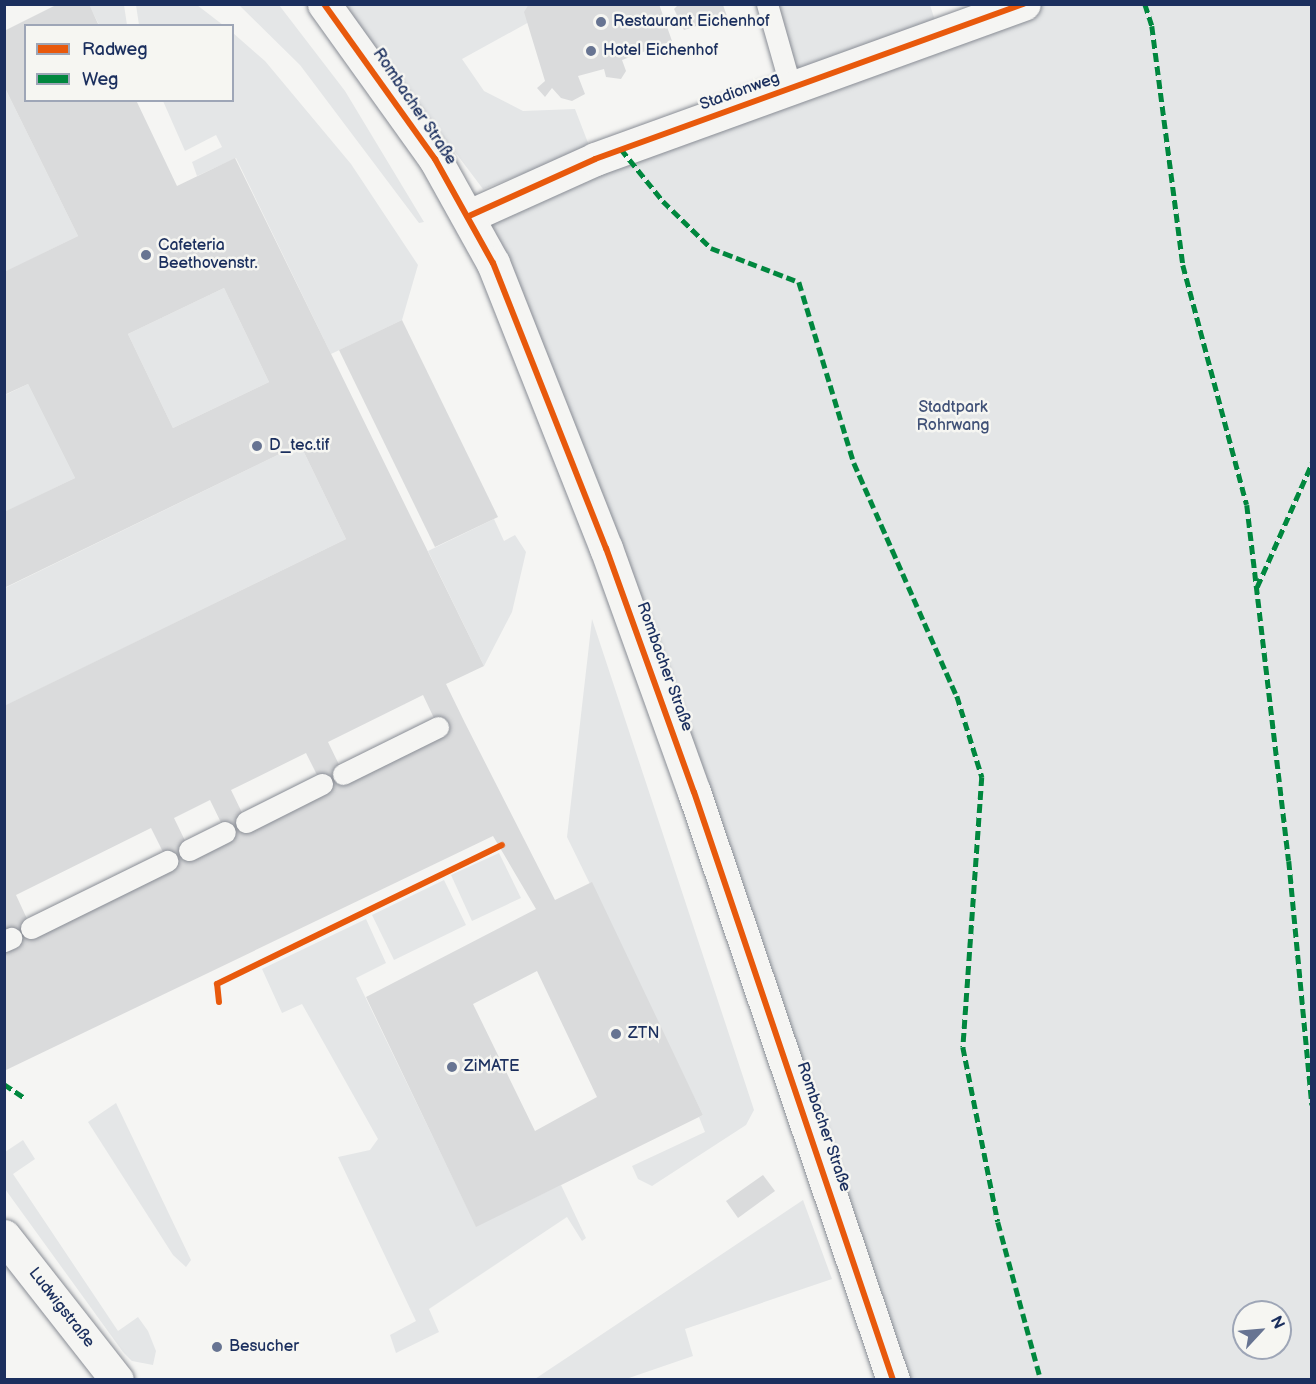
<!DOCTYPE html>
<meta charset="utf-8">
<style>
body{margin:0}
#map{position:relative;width:1316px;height:1384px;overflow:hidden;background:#f5f5f3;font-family:"Balsamiq Sans",sans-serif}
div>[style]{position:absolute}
.green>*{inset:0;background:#e4e6e7}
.building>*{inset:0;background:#dadbdc}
.roads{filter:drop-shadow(0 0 2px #898d95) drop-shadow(0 0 2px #898d95)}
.service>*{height:21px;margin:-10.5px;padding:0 10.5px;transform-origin:10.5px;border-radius:10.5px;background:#f5f5f3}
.minor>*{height:33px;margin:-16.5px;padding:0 16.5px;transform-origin:16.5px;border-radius:16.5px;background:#f5f5f3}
.secondary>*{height:33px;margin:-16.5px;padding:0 16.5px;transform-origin:16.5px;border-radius:16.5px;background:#f5f5f3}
.quiet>*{height:4.5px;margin-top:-2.25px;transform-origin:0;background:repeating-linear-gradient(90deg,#00873e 0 9px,transparent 0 13.5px)}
.cycleway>*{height:6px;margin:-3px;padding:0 3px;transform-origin:3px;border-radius:3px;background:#e8590c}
.dots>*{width:16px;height:16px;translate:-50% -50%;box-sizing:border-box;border:3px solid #f6f6f2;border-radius:50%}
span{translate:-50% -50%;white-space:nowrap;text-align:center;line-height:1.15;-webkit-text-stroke:5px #f6f6f2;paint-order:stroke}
.poi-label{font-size:16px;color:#1b2f5e}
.left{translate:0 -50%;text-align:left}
.street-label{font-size:16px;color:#1b2f5e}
.park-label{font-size:16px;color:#405177}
.frame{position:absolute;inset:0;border:6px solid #1b2f5e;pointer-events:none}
.legend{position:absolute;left:24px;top:24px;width:210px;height:78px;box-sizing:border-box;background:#f6f6f2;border:2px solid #9ea6b7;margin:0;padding:8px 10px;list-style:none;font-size:18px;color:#1b2f5e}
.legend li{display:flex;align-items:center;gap:12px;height:30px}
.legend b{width:30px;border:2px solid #9ea6b7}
.north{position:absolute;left:1232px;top:1300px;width:60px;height:60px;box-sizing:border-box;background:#f6f6f2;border:2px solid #9ea6b7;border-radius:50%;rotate:64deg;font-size:16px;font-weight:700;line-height:24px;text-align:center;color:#1b2f5e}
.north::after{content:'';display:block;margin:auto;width:21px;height:27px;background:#677492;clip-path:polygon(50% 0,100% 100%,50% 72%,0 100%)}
</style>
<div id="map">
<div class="green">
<i style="clip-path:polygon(89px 5px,124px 5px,127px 25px,99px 25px)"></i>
<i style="clip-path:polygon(136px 5px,197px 5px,223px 25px,139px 25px)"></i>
<i style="clip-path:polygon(239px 5px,279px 5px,345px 91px,424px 222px,419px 223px,300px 65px)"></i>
<i style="clip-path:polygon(344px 5px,536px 5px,540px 16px,462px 59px,484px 91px,523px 111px,575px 109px,590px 148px,483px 189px)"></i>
<i style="clip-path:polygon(767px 5px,930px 5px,940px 36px,791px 88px)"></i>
<i style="clip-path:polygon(evenodd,1041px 5px,1311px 5px,1311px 1379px,904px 1379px,485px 220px,641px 149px,1041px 5px,1244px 1312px,1280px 1312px,1280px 1348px,1244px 1348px,1244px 1312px)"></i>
<i style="clip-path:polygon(233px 33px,265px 61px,351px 164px,418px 265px,402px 320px,331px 354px,236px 158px,197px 176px,192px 162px,222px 147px,216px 135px,185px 151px,163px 101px,232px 100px)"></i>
<i style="clip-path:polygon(4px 86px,78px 236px,5px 272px,4px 272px)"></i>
<i style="clip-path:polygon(224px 288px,269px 382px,173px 428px,128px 334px)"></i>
<i style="clip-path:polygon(28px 384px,75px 478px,5px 512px,5px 395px)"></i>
<i style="clip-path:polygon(300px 444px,346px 539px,5px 706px,5px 588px)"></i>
<i style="clip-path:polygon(494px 519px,504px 541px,515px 535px,526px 552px,512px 612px,484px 666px,428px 551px)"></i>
<i style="clip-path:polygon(592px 619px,754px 1110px,746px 1125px,652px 1186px,638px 1179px,632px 1166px,705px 1132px,699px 1117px,703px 1115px,567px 837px)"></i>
<i style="clip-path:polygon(499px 853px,521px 898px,472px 921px,451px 875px)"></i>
<i style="clip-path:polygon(444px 880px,466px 925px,394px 960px,372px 915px)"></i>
<i style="clip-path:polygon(366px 919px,386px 963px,356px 978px,476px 1226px,561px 1185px,586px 1238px,582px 1241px,567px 1217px,429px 1309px,439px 1332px,396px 1353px,390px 1335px,416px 1321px,338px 1157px,370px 1150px,378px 1139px,302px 1004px,282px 1013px,262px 969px)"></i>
<i style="clip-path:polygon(116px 1103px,191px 1260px,186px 1267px,173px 1255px,88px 1122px)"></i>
<i style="clip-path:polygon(23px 1140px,35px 1159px,13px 1174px,118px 1331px,138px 1317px,148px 1331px,156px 1351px,153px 1365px,132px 1361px,123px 1352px,5px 1189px,5px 1152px)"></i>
<i style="clip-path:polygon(803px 1200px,832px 1279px,685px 1329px,693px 1356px,626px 1379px,535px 1379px)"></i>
</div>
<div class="building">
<i style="clip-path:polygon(evenodd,58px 4px,89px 4px,99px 26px,26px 26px,26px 100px,136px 100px,177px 186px,235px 158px,484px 666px,446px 684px,465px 723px,555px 900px,592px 882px,703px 1115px,476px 1227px,366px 997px,536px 909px,493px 836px,4px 1071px,4px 948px,14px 943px,4px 924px,4px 706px,346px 539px,300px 444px,4px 588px,4px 512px,75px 478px,28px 384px,4px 395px,4px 272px,78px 236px,4px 86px,4px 31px,58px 4px,224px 288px,269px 382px,173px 428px,128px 334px,224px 288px,58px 4px,423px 695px,442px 735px,347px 781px,328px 742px,423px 695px,58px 4px,306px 753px,326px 793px,250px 829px,231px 790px,306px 753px,58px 4px,210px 800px,229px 839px,193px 857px,174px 818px,210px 800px,58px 4px,151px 828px,171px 868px,34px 934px,16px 895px,151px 828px,58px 4px,537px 971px,597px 1097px,535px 1131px,473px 1004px,537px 971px)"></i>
<i style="clip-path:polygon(529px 4px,659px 4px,672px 41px,622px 60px,626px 71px,621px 79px,606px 77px,604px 69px,578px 76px,585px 94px,572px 101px,561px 98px,552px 88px,545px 97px,537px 88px,545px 81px,524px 12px)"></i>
<i style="clip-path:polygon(678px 5px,723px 5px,727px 16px,684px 30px,674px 9px)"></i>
<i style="clip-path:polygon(402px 320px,498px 517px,435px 547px,339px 350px)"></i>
<i style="clip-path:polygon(763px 1175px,775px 1191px,738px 1218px,726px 1201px)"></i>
</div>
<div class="roads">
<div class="service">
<i style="left:767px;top:4px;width:87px;rotate:74.1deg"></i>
<i style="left:343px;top:774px;width:106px;rotate:-26.3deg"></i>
<i style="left:246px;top:822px;width:85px;rotate:-26.6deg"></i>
<i style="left:189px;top:850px;width:40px;rotate:-26.6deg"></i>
<i style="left:31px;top:928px;width:152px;rotate:-26.2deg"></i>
<i style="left:4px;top:941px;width:8px;rotate:-23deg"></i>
</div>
<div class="minor">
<i style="left:469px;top:216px;width:138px;rotate:-24.3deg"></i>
<i style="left:595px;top:159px;width:456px;rotate:-19.9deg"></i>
<i style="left:4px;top:1236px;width:183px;rotate:51.9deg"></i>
</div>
<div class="secondary">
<i style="left:324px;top:4px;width:191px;rotate:54.4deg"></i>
<i style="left:435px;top:159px;width:119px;rotate:60.9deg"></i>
<i style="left:493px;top:263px;width:307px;rotate:68.4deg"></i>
<i style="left:606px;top:548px;width:259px;rotate:70.2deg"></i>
<i style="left:694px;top:792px;width:621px;rotate:71.3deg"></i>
</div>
</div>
<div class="quiet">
<i style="left:1145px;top:4px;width:23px;rotate:72deg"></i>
<i style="left:1152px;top:26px;width:241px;rotate:82.6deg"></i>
<i style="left:1183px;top:265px;width:248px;rotate:75.1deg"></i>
<i style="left:1247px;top:505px;width:358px;rotate:83.3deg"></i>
<i style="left:1289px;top:861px;width:245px;rotate:84.6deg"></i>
<i style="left:621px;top:149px;width:67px;rotate:51.1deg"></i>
<i style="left:663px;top:201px;width:67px;rotate:44.4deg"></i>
<i style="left:711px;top:248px;width:94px;rotate:21.1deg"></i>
<i style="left:799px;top:282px;width:189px;rotate:73.1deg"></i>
<i style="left:854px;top:463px;width:255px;rotate:66.2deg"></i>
<i style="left:957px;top:696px;width:85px;rotate:72.8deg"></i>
<i style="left:982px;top:777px;width:271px;rotate:94deg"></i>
<i style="left:963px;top:1047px;width:178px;rotate:78.7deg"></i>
<i style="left:998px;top:1222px;width:164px;rotate:74.8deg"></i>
<i style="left:1257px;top:587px;width:136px;rotate:-66.1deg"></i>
<i style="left:4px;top:1084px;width:25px;rotate:34deg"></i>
</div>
<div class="cycleway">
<i style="left:324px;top:4px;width:191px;rotate:54.4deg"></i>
<i style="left:435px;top:159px;width:119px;rotate:60.9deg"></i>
<i style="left:493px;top:263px;width:307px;rotate:68.4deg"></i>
<i style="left:606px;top:548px;width:259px;rotate:70.2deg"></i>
<i style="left:694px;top:792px;width:621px;rotate:71.3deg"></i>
<i style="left:469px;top:216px;width:138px;rotate:-24.3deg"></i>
<i style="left:595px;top:159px;width:456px;rotate:-19.9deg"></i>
<i style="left:219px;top:1002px;width:18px;rotate:-96deg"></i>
<i style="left:217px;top:984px;width:317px;rotate:-26deg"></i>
</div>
<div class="dots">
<i style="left:601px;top:22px;background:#677492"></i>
<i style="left:591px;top:51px;background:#677492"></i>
<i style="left:146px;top:255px;background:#677492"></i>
<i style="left:257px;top:446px;background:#677492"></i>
<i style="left:616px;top:1034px;background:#677492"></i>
<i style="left:452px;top:1067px;background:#677492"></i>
<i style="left:217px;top:1347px;background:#677492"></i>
</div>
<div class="poi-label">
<span class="left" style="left:613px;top:22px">Restaurant Eichenhof</span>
<span class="left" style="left:603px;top:51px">Hotel Eichenhof</span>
<span class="left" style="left:158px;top:255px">Cafeteria<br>Beethovenstr.</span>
<span class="left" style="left:269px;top:446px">D_tec.tif</span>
<span class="left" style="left:628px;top:1034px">ZTN</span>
<span class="left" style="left:464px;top:1067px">ZiMATE</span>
<span class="left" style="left:229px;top:1347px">Besucher</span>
</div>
<div class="street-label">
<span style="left:740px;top:92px;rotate:-20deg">Stadionweg</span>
<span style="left:414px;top:107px;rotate:56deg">Rombacher Straße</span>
<span style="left:664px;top:667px;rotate:70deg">Rombacher Straße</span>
<span style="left:823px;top:1127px;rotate:71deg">Rombacher Straße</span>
<span style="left:61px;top:1308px;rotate:52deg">Ludwigstraße</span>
</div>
<div class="park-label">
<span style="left:953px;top:417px">Stadtpark<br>Rohrwang</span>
</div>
<div class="frame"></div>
<ul class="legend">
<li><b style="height:8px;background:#e8590c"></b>Radweg</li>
<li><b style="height:8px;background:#00873e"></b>Weg</li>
</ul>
<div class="north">N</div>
</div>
